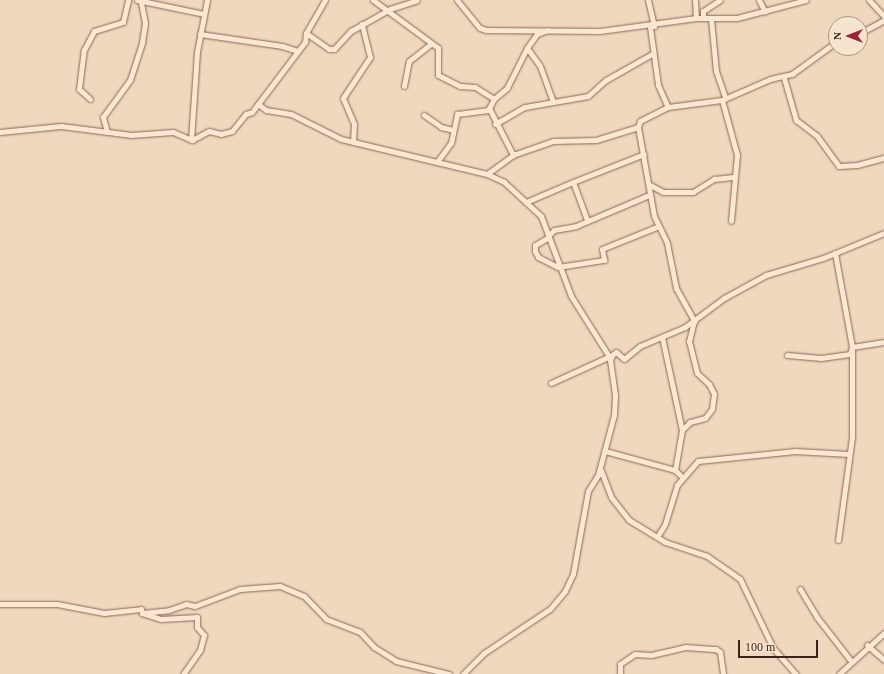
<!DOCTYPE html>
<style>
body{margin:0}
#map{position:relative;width:884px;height:674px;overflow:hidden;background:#f0d8be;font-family:Georgia,serif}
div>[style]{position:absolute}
.roads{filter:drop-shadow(0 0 1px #886856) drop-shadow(0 0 1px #886856)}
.street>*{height:5px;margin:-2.5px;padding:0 2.5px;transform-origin:2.5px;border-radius:2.5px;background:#fae7d1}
span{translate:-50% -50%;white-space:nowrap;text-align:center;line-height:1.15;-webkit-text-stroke:3px #f7e4ce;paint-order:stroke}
.north{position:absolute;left:828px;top:16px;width:40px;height:40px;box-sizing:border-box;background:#f7e4ce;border:1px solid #aa9786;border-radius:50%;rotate:270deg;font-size:11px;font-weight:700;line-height:16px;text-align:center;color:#37241b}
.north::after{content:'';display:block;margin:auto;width:14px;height:18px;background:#9a2339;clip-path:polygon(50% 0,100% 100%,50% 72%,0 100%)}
.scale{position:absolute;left:738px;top:640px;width:80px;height:18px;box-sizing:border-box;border:2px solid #37241b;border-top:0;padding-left:5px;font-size:12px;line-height:14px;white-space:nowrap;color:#37241b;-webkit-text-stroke:3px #f7e4ce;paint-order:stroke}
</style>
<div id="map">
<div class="roads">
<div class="street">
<i style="left:137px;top:0;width:68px;rotate:11.8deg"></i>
<i style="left:373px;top:0;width:81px;rotate:36.4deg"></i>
<i style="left:438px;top:48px;width:27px;rotate:90deg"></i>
<i style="left:438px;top:75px;width:25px;rotate:27deg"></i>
<i style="left:460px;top:86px;width:15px;rotate:4deg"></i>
<i style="left:475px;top:87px;width:22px;rotate:32deg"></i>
<i style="left:457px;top:0;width:36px;rotate:51deg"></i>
<i style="left:480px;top:28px;width:6px;rotate:18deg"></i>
<i style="left:486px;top:30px;width:114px;rotate:0.5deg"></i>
<i style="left:600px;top:31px;width:97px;rotate:-7.7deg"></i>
<i style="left:696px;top:18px;width:41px"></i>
<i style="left:737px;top:18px;width:71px;rotate:-14.6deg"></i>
<i style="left:648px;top:0;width:27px;rotate:77deg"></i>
<i style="left:695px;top:0;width:18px;rotate:87deg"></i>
<i style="left:759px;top:0;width:13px;rotate:63deg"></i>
<i style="left:869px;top:0;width:22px;rotate:47deg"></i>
<i style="left:703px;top:18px;width:7px;rotate:-90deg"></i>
<i style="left:703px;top:11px;width:20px;rotate:-33deg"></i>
<i style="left:711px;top:19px;width:52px;rotate:84.5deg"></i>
<i style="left:716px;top:71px;width:28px;rotate:71deg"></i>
<i style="left:650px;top:27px;width:59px;rotate:82.1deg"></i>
<i style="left:658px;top:85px;width:24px;rotate:66deg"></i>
<i style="left:548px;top:30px;width:12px;rotate:160deg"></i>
<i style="left:537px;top:34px;width:17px;rotate:126deg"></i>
<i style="left:527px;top:48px;width:45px;rotate:116.6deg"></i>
<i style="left:507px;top:88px;width:17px;rotate:140deg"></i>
<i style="left:494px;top:99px;width:10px;rotate:119deg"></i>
<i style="left:489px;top:108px;width:53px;rotate:62.9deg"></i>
<i style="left:513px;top:155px;width:42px;rotate:-19.3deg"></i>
<i style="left:553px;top:141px;width:43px;rotate:-1.3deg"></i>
<i style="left:596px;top:140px;width:44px;rotate:-17.2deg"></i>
<i style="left:638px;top:127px;width:6px;rotate:-72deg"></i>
<i style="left:640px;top:121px;width:31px;rotate:-27deg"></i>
<i style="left:668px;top:107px;width:54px;rotate:-7.4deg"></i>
<i style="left:722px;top:100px;width:52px;rotate:-23.6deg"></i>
<i style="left:770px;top:79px;width:23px;rotate:-13deg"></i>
<i style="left:792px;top:74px;width:54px;rotate:-36deg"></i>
<i style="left:306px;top:33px;width:28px;rotate:35deg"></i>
<i style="left:329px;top:49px;width:5px"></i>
<i style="left:334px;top:49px;width:25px;rotate:-47deg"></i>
<i style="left:351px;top:31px;width:45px;rotate:-29.4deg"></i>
<i style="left:390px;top:9px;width:28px;rotate:-18deg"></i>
<i style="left:860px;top:33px;width:27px;rotate:-28deg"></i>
<i style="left:200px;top:34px;width:83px;rotate:8.3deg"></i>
<i style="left:282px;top:46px;width:16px;rotate:18deg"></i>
<i style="left:527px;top:48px;width:22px;rotate:54deg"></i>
<i style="left:540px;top:66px;width:38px;rotate:70deg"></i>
<i style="left:784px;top:78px;width:44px;rotate:74.1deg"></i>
<i style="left:796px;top:120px;width:26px;rotate:37deg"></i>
<i style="left:817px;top:136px;width:37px;rotate:54deg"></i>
<i style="left:839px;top:166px;width:18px;rotate:-3deg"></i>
<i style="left:857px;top:165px;width:28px;rotate:-15deg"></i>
<i style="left:404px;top:86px;width:25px;rotate:-79deg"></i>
<i style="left:409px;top:61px;width:28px;rotate:-38deg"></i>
<i style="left:90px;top:99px;width:15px;rotate:-138deg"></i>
<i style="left:79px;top:89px;width:39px;rotate:-83deg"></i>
<i style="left:84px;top:50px;width:21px;rotate:-62deg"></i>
<i style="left:94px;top:31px;width:30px;rotate:-17deg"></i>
<i style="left:123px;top:22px;width:23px;rotate:-77deg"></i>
<i style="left:722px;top:100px;width:57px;rotate:74.7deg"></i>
<i style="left:737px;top:155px;width:66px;rotate:95.2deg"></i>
<i style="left:258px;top:104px;width:10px;rotate:37deg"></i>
<i style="left:266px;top:110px;width:25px;rotate:9deg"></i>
<i style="left:291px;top:114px;width:56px;rotate:26.6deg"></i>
<i style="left:341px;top:139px;width:150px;rotate:13.5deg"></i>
<i style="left:487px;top:174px;width:19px;rotate:25deg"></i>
<i style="left:504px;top:182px;width:50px;rotate:42.6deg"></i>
<i style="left:541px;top:216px;width:85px;rotate:69.4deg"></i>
<i style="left:571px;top:296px;width:73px;rotate:57.8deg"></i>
<i style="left:424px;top:115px;width:21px;rotate:35deg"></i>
<i style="left:441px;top:127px;width:12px;rotate:14deg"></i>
<i style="left:495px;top:124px;width:34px;rotate:-30deg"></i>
<i style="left:525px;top:107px;width:64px;rotate:-9.9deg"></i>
<i style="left:588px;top:96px;width:24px;rotate:-42deg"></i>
<i style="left:606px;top:80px;width:53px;rotate:-29.5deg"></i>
<i style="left:638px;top:127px;width:90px;rotate:79.8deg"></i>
<i style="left:654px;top:216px;width:30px;rotate:64deg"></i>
<i style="left:667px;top:243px;width:46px;rotate:78.7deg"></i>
<i style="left:676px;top:288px;width:38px;rotate:61deg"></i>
<i style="left:694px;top:321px;width:21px;rotate:104deg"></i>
<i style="left:689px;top:341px;width:33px;rotate:76deg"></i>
<i style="left:697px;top:373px;width:16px;rotate:43deg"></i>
<i style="left:709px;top:384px;width:11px;rotate:63deg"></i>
<i style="left:714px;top:394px;width:15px;rotate:98deg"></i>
<i style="left:712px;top:409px;width:11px;rotate:128deg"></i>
<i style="left:705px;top:418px;width:16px;rotate:165deg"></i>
<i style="left:690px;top:422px;width:11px;rotate:135deg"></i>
<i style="left:682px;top:430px;width:41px;rotate:99.9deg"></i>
<i style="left:0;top:132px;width:61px;rotate:-5.6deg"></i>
<i style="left:61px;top:126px;width:71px;rotate:7.3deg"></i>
<i style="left:131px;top:135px;width:42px;rotate:-4.1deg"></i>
<i style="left:173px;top:132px;width:21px;rotate:23deg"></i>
<i style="left:192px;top:140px;width:19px;rotate:-28deg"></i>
<i style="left:209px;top:131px;width:12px;rotate:14deg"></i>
<i style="left:221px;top:134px;width:11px;rotate:-15deg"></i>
<i style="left:232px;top:131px;width:22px;rotate:-51deg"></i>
<i style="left:246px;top:114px;width:6px;rotate:-18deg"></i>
<i style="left:252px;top:112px;width:88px;rotate:-52.9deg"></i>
<i style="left:305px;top:42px;width:9px;rotate:-84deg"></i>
<i style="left:306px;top:33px;width:38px;rotate:-60deg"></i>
<i style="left:107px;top:132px;width:16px;rotate:-105deg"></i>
<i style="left:103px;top:117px;width:46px;rotate:-53.9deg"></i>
<i style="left:130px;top:80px;width:40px;rotate:-72deg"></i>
<i style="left:142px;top:42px;width:19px;rotate:-81deg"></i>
<i style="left:145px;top:23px;width:20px;rotate:-101deg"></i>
<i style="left:191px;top:140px;width:88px;rotate:-86.1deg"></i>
<i style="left:197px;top:52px;width:53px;rotate:-79.1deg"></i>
<i style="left:353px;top:142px;width:18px;rotate:-87deg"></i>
<i style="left:354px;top:124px;width:28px;rotate:-113deg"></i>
<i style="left:343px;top:98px;width:49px;rotate:-56.6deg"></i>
<i style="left:370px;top:57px;width:34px;rotate:-104deg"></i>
<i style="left:437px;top:162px;width:24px;rotate:-54deg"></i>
<i style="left:451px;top:143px;width:30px;rotate:-78deg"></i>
<i style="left:457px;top:114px;width:32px;rotate:-7deg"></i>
<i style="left:487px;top:174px;width:34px;rotate:-36deg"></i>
<i style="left:650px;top:185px;width:15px;rotate:28deg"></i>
<i style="left:663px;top:192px;width:30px"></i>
<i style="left:693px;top:192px;width:25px;rotate:-32deg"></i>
<i style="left:714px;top:179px;width:19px;rotate:-6deg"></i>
<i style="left:526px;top:202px;width:51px;rotate:-23.1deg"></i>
<i style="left:587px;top:220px;width:40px;rotate:-110.2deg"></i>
<i style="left:573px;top:182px;width:76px;rotate:-21.5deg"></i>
<i style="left:548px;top:236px;width:8px;rotate:-45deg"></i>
<i style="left:554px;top:230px;width:22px;rotate:-10deg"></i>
<i style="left:576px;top:226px;width:79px;rotate:-23deg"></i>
<i style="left:549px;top:237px;width:16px;rotate:150deg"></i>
<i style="left:535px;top:245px;width:6px;rotate:90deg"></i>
<i style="left:535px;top:251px;width:7px;rotate:63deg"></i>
<i style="left:538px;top:257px;width:22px;rotate:27deg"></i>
<i style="left:558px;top:267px;width:47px;rotate:-8.7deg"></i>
<i style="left:604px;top:260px;width:11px;rotate:-100deg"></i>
<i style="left:602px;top:249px;width:61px;rotate:-22deg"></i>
<i style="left:835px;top:253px;width:96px;rotate:79.7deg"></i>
<i style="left:852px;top:347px;width:90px;rotate:90deg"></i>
<i style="left:852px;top:437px;width:104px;rotate:97.7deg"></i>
<i style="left:662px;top:337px;width:95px;rotate:77.9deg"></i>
<i style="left:787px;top:355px;width:34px;rotate:5deg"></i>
<i style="left:821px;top:358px;width:29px;rotate:-8deg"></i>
<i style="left:850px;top:354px;width:7px;rotate:-74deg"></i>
<i style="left:852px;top:347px;width:32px;rotate:-9deg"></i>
<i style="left:551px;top:383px;width:63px;rotate:-24.5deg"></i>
<i style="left:605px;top:451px;width:73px;rotate:15.2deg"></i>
<i style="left:675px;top:470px;width:10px;rotate:45deg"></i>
<i style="left:600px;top:468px;width:31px;rotate:69deg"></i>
<i style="left:611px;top:497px;width:29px;rotate:52deg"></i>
<i style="left:629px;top:520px;width:42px;rotate:31.4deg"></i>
<i style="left:665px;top:542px;width:44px;rotate:18.4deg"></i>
<i style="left:707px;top:556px;width:40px;rotate:34.9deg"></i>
<i style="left:740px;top:579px;width:76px;rotate:64.4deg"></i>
<i style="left:773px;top:648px;width:35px;rotate:49deg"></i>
<i style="left:657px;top:537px;width:15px;rotate:-58deg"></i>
<i style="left:665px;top:524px;width:41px;rotate:-72.9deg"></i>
<i style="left:677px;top:485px;width:32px;rotate:-49deg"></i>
<i style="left:698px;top:461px;width:98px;rotate:-5.9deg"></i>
<i style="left:795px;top:451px;width:54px;rotate:3.2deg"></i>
<i style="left:800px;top:589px;width:31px;rotate:59deg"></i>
<i style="left:816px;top:616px;width:57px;rotate:52.1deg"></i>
<i style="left:0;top:604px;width:57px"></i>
<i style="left:57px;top:604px;width:48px;rotate:10.8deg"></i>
<i style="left:104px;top:613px;width:37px;rotate:-6deg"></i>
<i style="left:141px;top:609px;width:4px;rotate:76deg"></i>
<i style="left:142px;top:613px;width:27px;rotate:-6deg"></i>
<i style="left:169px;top:610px;width:18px;rotate:-19deg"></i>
<i style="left:186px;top:604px;width:9px;rotate:13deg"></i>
<i style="left:195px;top:606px;width:48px;rotate:-20.7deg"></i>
<i style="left:240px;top:589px;width:40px;rotate:-4.3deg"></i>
<i style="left:280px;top:586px;width:26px;rotate:23deg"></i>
<i style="left:304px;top:596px;width:32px;rotate:46deg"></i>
<i style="left:326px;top:619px;width:36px;rotate:21deg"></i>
<i style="left:360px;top:632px;width:21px;rotate:47deg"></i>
<i style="left:374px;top:647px;width:26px;rotate:32deg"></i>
<i style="left:396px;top:661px;width:55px;rotate:13.8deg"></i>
<i style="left:142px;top:613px;width:20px;rotate:18deg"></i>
<i style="left:161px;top:619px;width:36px;rotate:-3deg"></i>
<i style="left:197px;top:617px;width:10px;rotate:90deg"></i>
<i style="left:197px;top:627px;width:11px;rotate:49deg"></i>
<i style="left:204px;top:635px;width:16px;rotate:105deg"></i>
<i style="left:200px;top:650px;width:29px;rotate:125deg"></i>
<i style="left:867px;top:645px;width:23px;rotate:41deg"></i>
<i style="left:463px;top:674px;width:30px;rotate:-45deg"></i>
<i style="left:484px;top:653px;width:79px;rotate:-33.7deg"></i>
<i style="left:550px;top:609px;width:23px;rotate:-50deg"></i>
<i style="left:565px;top:591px;width:19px;rotate:-65deg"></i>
<i style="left:573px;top:574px;width:84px;rotate:-79.8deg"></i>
<i style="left:588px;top:491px;width:19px;rotate:-58deg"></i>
<i style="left:598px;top:475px;width:62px;rotate:-75.1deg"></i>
<i style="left:614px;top:415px;width:20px;rotate:-87deg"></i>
<i style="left:615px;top:395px;width:34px;rotate:-98deg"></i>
<i style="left:610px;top:361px;width:6px;rotate:-72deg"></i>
<i style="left:612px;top:355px;width:5px;rotate:-37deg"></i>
<i style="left:616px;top:352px;width:11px;rotate:41deg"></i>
<i style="left:624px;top:359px;width:21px;rotate:-39deg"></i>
<i style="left:640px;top:346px;width:49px;rotate:-22.9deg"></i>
<i style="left:685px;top:327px;width:49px;rotate:-36.6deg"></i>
<i style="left:724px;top:298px;width:48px;rotate:-28.7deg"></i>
<i style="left:766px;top:275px;width:59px;rotate:-16.6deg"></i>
<i style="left:823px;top:258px;width:66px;rotate:-22.3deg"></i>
<i style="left:620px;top:674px;width:10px;rotate:-90deg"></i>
<i style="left:620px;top:664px;width:18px;rotate:-34deg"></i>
<i style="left:635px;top:654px;width:16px;rotate:4deg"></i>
<i style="left:651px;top:655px;width:35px;rotate:-13deg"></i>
<i style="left:685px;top:647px;width:31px;rotate:4deg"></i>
<i style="left:716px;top:649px;width:5px;rotate:37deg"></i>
<i style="left:720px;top:652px;width:22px;rotate:82deg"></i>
<i style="left:839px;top:674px;width:61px;rotate:-42.3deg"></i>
</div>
</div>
<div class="north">N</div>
<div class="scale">100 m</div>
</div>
